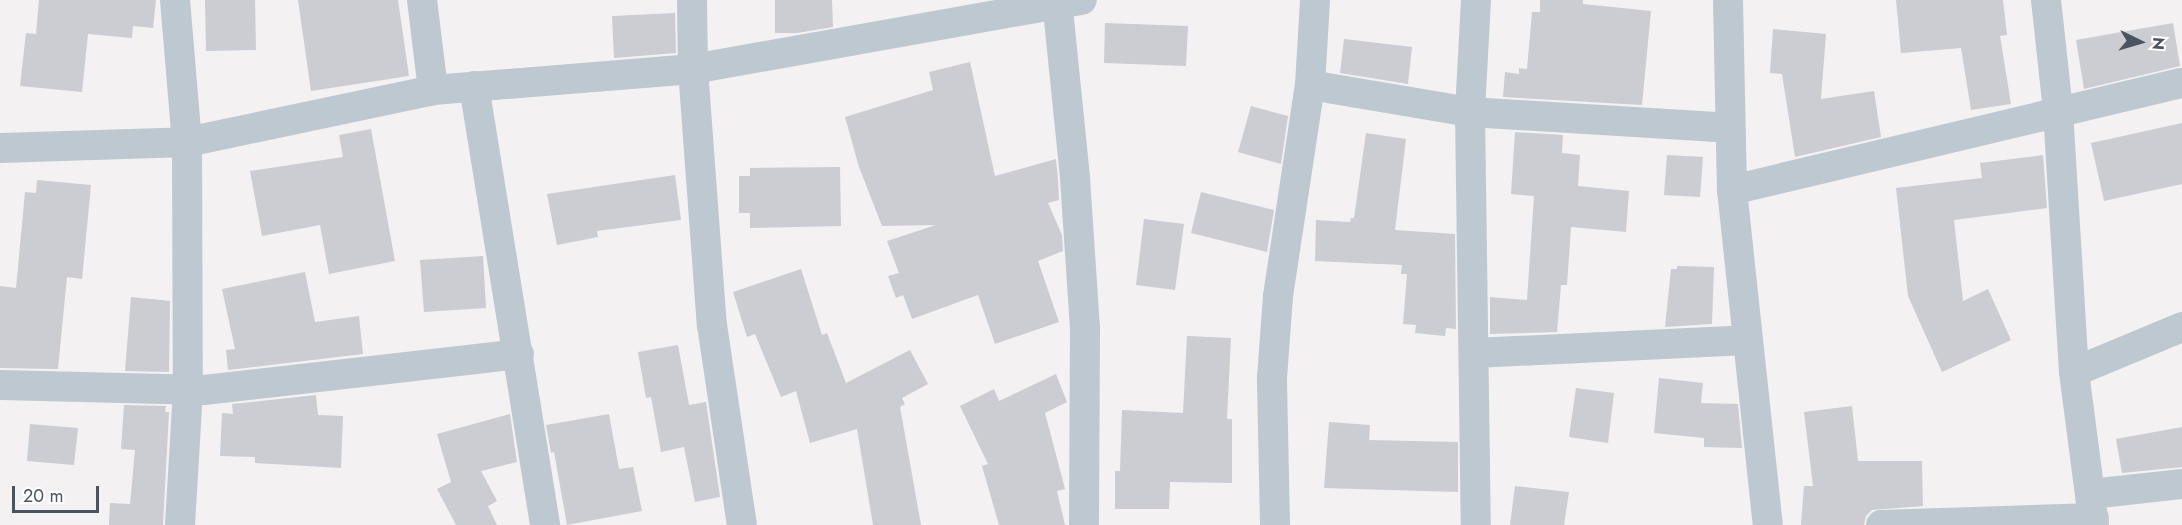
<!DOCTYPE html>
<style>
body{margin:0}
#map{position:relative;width:2182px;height:525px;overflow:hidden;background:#f3f1f1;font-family:Jost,sans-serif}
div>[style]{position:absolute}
.building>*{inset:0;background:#cbcdd3}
.minor>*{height:30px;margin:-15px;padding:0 15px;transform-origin:15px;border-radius:15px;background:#bec8d0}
span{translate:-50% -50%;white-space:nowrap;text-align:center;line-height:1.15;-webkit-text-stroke:4.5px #fff;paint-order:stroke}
.north{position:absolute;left:2110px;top:12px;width:60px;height:60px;-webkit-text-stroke:4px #fff;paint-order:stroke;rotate:95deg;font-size:16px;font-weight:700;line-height:24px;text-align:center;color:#48545f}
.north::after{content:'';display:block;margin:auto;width:21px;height:27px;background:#48545f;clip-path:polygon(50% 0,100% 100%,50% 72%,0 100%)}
.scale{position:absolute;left:12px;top:486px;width:87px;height:27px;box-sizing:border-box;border:3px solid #48545f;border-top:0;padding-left:8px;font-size:18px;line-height:21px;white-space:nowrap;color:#48545f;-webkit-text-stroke:4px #fff;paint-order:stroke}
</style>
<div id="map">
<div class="building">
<i style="clip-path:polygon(39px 0,156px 0,153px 28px,133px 26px,132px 38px,88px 34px,82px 92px,20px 86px,26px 33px,36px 34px)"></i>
<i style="clip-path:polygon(205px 0,255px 0,256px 50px,206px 51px)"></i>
<i style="clip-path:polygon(298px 0,398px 0,409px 76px,311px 91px)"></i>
<i style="clip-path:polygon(775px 0,832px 0,833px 27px,797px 33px,775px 33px)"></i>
<i style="clip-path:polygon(1540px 0,1583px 0,1583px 4px,1651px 11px,1642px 105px,1503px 97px,1505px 72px,1519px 74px,1519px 68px,1527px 69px,1532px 12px,1540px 12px)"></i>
<i style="clip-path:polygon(1896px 0,2003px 0,2007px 35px,2000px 36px,2011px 104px,1971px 110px,1961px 48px,1901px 53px)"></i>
<i style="clip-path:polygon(675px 13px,676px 53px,614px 58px,612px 16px)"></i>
<i style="clip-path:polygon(1105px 23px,1188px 26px,1186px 66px,1104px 63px)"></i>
<i style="clip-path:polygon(2173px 23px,2180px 66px,2084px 89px,2076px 40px)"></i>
<i style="clip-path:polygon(1773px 29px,1826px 34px,1821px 99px,1874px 91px,1881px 137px,1795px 157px,1782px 74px,1770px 73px)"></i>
<i style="clip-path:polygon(1344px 39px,1412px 47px,1408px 84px,1340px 73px)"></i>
<i style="clip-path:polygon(970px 62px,995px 176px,1056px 159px,1058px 179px,1059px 200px,1048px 203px,1062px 235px,1063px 251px,1038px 261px,1059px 322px,995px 344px,978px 295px,912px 319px,903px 295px,896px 298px,888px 276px,899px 273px,887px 241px,936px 225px,882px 226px,859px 167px,845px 117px,933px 90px,929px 72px)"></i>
<i style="clip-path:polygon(1251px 106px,1288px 116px,1281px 164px,1238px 152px)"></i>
<i style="clip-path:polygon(2182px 123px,2182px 184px,2104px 201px,2091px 143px)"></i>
<i style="clip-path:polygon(371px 129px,395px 261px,329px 274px,320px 225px,262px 236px,250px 171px,343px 157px,339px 135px)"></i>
<i style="clip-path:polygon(1515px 132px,1563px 135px,1562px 153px,1580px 155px,1578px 186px,1629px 191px,1626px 232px,1571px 227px,1567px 285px,1561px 285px,1557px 332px,1490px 334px,1490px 297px,1527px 300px,1534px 196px,1511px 194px)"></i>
<i style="clip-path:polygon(1366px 133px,1406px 139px,1395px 230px,1455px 234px,1456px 329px,1446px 328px,1445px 336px,1415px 333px,1416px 325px,1403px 324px,1407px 274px,1401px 274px,1402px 265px,1315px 261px,1316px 220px,1350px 222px,1351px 218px,1354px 218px)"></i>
<i style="clip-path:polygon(1667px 155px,1703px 157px,1700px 197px,1664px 195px)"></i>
<i style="clip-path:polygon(2043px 155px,2047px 208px,1954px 220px,1963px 301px,1988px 289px,2011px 340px,1942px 372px,1908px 296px,1896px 188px,1982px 178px,1980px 163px)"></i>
<i style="clip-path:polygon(840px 167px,841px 226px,750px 228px,750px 213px,739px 213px,739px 176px,750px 176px,750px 168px)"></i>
<i style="clip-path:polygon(675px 175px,681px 220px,597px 231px,598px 237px,557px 245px,547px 194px)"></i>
<i style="clip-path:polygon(37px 180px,91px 185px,82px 279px,67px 277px,58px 369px,0 368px,0 286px,16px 288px,25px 192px,36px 193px)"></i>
<i style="clip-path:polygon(1201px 192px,1274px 210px,1267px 252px,1191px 233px)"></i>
<i style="clip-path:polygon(1144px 219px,1184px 224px,1175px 290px,1136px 285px)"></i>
<i style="clip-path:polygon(483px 256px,486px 308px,424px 312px,420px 260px)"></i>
<i style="clip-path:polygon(1677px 266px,1714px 267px,1712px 324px,1665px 327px,1671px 269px,1677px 269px)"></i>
<i style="clip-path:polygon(801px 269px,822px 335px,827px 333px,846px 383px,910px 350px,928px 384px,902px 398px,905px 404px,900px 407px,921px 525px,873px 525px,857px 429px,810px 443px,796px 391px,781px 397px,755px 334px,747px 337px,733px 292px)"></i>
<i style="clip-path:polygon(305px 272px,315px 322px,359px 316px,363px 354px,228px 370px,226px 350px,235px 349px,222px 289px)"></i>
<i style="clip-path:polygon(131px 297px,170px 301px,169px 372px,125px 371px)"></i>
<i style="clip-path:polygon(1187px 336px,1231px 338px,1227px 419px,1232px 419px,1232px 483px,1170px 482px,1169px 509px,1115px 509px,1115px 471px,1120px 471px,1122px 410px,1183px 413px)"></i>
<i style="clip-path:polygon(678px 345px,689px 405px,706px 402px,720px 497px,695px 502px,684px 447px,661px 452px,651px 397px,646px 398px,638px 352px)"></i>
<i style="clip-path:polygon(1056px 374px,1067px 402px,1045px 413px,1065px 489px,1057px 491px,1065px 525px,999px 525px,982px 466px,988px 464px,960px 406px,994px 389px,999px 401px)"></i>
<i style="clip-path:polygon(1659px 378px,1703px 383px,1701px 403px,1738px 404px,1742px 448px,1704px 447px,1704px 438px,1654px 433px)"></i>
<i style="clip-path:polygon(1576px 388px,1614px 393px,1608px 443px,1569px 437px)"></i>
<i style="clip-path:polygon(316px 395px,318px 415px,343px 416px,341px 468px,255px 463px,255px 457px,220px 456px,222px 413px,233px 414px,232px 404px)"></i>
<i style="clip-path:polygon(124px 405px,166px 406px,165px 412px,169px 412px,163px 525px,109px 525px,110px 503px,130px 504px,135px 450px,121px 449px)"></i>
<i style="clip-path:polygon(1852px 406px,1858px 461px,1922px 461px,1923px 506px,1872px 510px,1866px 516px,1864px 525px,1801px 525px,1804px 486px,1813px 486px,1804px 412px)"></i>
<i style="clip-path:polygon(510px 414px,517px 462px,481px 471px,497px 501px,488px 506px,497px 525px,456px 525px,437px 489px,451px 482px,437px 434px)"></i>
<i style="clip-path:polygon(609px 414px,619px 469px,633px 467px,642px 511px,567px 525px,554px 452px,551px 453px,546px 425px)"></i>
<i style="clip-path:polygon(1329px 422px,1370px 425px,1369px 440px,1458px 442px,1458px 492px,1324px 488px)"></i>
<i style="clip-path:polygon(30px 424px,78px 428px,74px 465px,27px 461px)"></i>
<i style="clip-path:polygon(2182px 427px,2182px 467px,2122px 473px,2116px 439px)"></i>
<i style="clip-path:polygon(1515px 486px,1569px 492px,1564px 525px,1510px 525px)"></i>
</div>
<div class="minor">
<i style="left:175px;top:0;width:143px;rotate:85.2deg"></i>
<i style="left:187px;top:142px;width:248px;rotate:89.8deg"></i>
<i style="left:188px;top:390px;width:135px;rotate:93.4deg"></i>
<i style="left:422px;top:0;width:91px;rotate:83deg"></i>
<i style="left:692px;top:0;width:69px;rotate:89.2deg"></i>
<i style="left:693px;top:69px;width:257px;rotate:85.8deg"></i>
<i style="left:712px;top:325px;width:202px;rotate:81.5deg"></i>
<i style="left:1057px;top:0;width:179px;rotate:84.2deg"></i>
<i style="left:1075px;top:178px;width:149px;rotate:86.2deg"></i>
<i style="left:1085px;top:327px;width:198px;rotate:90.3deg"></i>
<i style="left:1476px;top:0;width:112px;rotate:93.1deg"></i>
<i style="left:1470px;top:112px;width:413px;rotate:89.2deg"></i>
<i style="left:1728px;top:0;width:190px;rotate:88.8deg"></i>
<i style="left:1732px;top:190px;width:337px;rotate:83.9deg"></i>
<i style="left:2046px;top:0;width:112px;rotate:83.8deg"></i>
<i style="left:2058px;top:111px;width:261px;rotate:86.5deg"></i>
<i style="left:2074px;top:372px;width:154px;rotate:82.6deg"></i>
<i style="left:1310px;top:85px;width:162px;rotate:9.6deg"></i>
<i style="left:1470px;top:112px;width:259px;rotate:3.5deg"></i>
<i style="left:474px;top:86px;width:445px;rotate:80.8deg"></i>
<i style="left:0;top:148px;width:187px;rotate:-1.8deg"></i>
<i style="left:187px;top:142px;width:251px;rotate:-11.9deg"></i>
<i style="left:433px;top:90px;width:261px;rotate:-4.6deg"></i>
<i style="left:693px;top:69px;width:395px;rotate:-10.1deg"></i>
<i style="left:1732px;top:190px;width:463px;rotate:-13.4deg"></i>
<i style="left:1474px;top:353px;width:273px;rotate:-2.7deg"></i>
<i style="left:2074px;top:372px;width:117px;rotate:-22.6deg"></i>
<i style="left:0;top:385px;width:204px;rotate:1.4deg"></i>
<i style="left:204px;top:390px;width:317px;rotate:-6.5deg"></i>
<i style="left:2091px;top:494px;width:92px;rotate:-6.3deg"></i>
<i style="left:1275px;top:525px;width:147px;rotate:-91.2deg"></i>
<i style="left:1272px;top:378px;width:82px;rotate:-85.8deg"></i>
<i style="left:1278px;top:296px;width:213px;rotate:-81.4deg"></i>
<i style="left:1310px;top:85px;width:85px;rotate:-86.6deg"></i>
<i style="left:1881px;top:525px;width:213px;rotate:-1.9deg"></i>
</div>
<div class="north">N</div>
<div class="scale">20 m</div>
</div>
